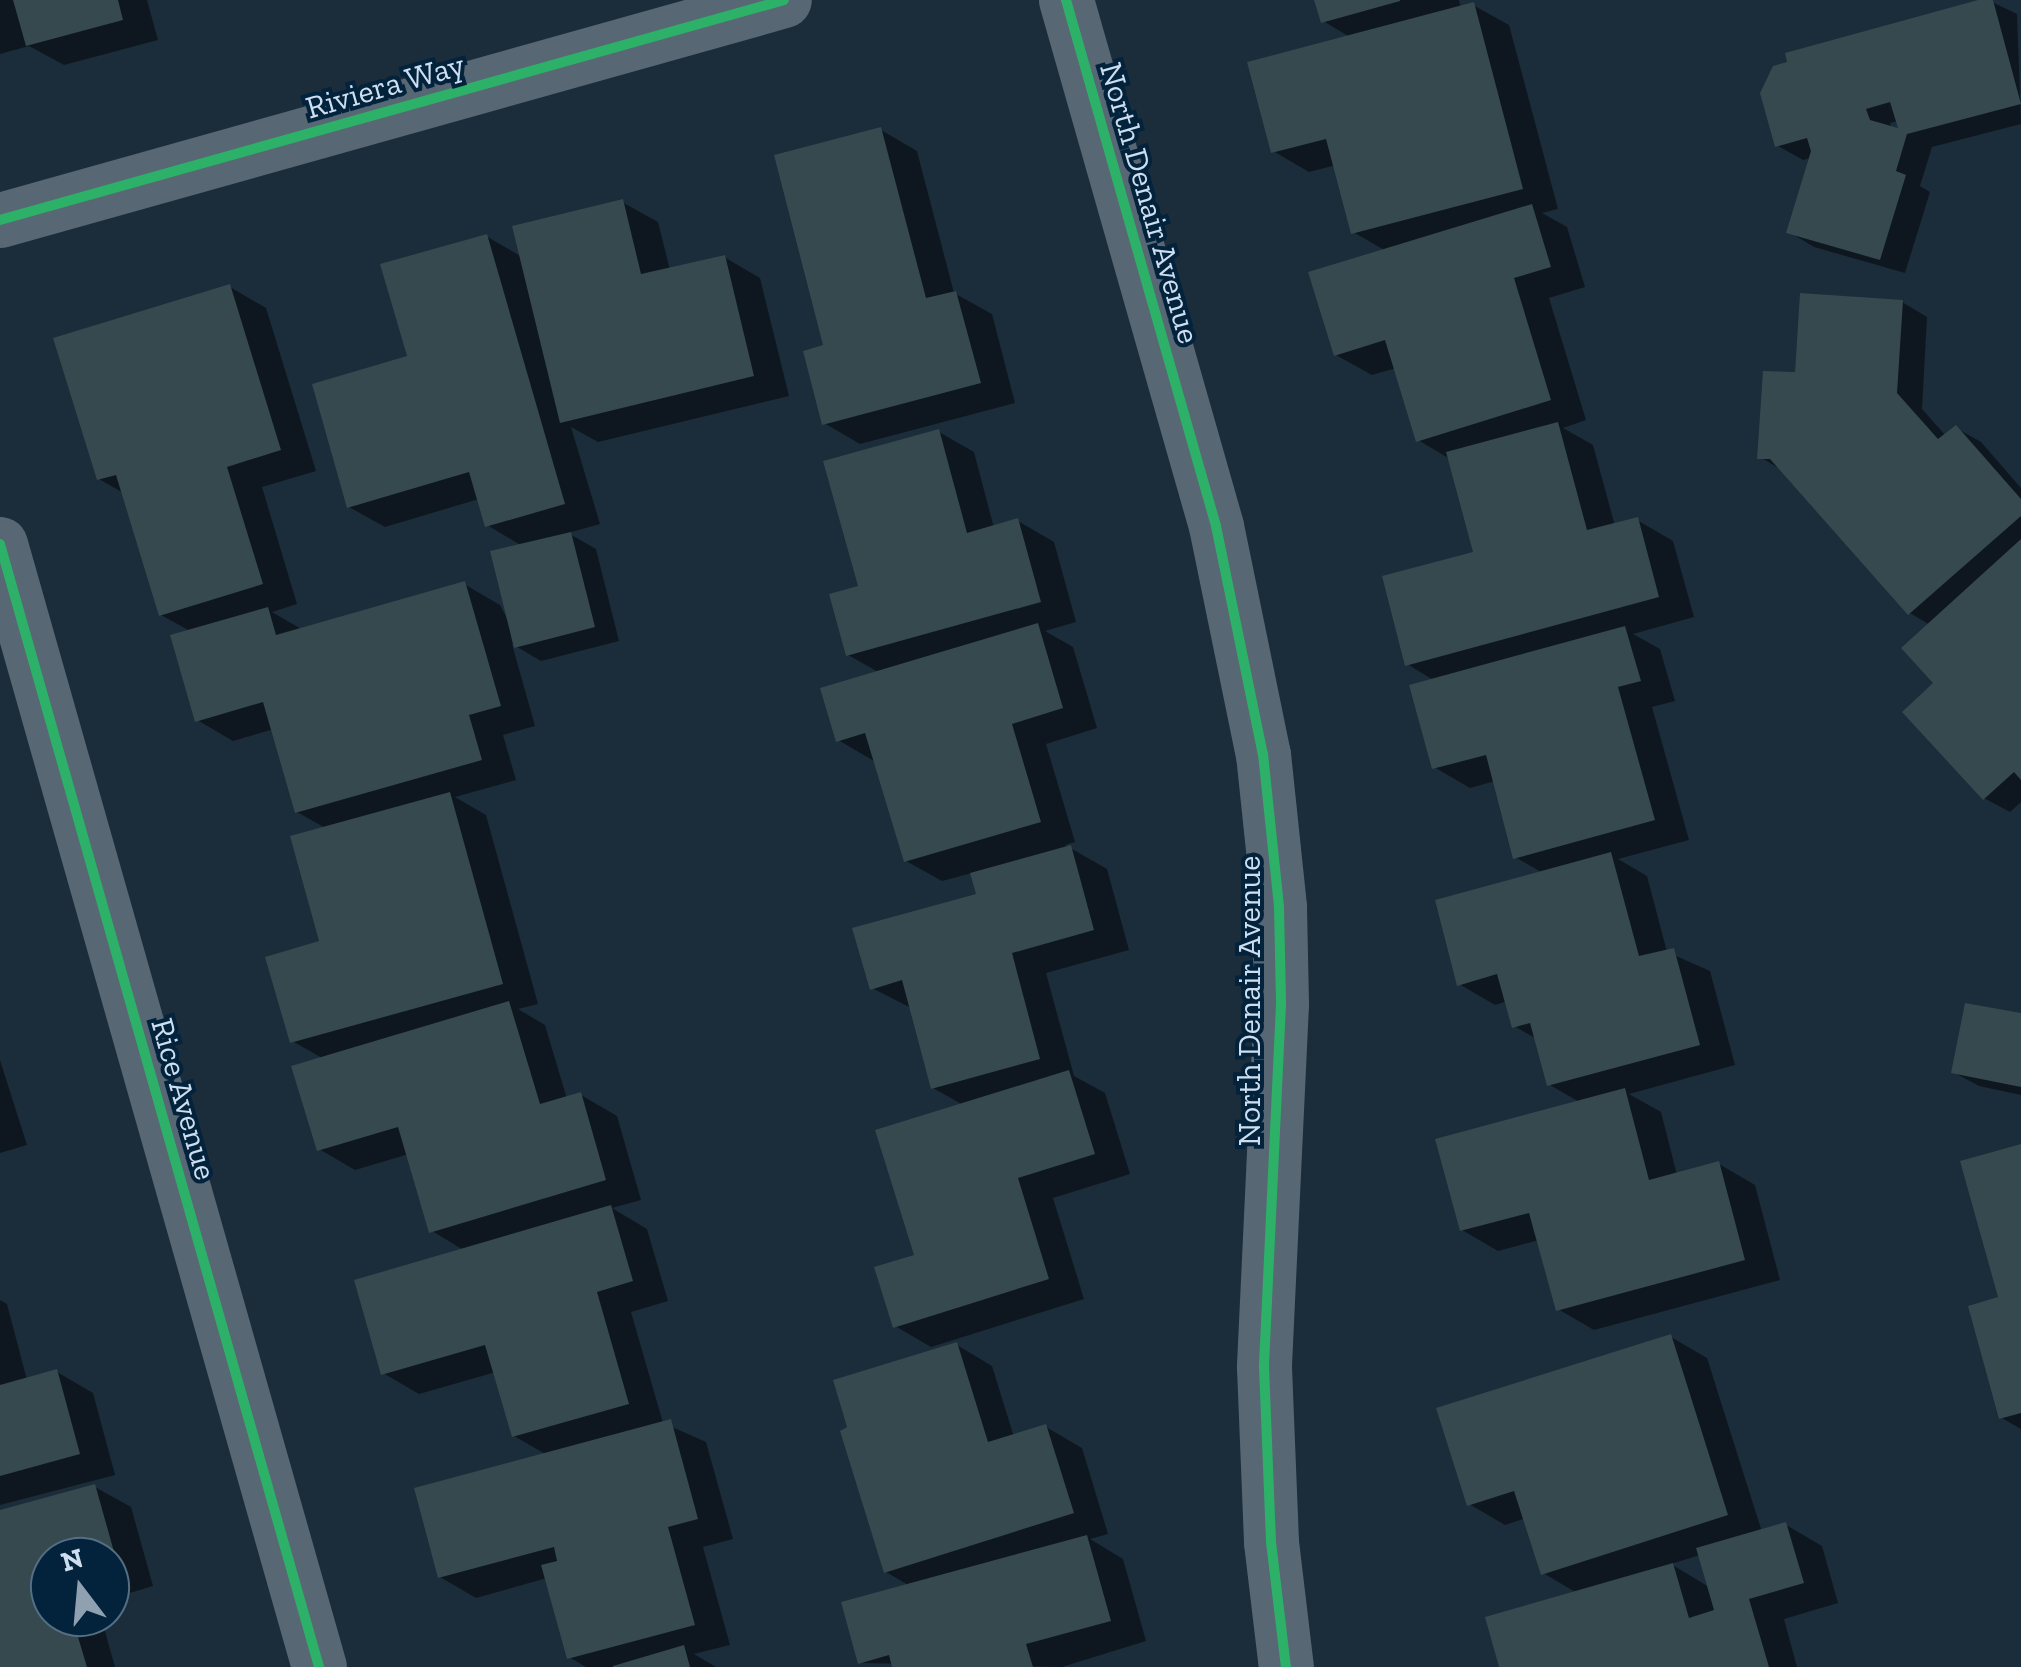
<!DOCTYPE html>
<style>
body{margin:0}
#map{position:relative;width:2021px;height:1667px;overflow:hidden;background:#1b2c3a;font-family:"Zilla Slab",serif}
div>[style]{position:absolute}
.shadow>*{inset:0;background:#0007}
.building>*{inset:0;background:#35494f}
.minor>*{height:55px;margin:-27.5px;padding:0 27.5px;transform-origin:27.5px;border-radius:27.5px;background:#576774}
.cycleway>*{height:10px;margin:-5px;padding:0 5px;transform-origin:5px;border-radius:5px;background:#2db169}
span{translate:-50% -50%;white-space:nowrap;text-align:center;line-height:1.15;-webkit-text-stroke:8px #03233d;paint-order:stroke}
.street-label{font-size:32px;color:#cddeef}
.north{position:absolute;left:30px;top:1537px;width:100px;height:100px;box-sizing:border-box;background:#03233d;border:2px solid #546e84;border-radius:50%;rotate:344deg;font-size:28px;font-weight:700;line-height:40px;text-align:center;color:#cddeef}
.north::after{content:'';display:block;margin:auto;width:35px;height:45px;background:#8fa0b0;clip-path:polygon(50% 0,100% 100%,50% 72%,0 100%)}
</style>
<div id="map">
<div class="shadow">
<i style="clip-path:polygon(0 0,147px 0,158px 40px,64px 65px,29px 46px,0 54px)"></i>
<i style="clip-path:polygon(1317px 0,1459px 0,1461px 8px,1473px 5px,1509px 25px,1558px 209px,1542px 213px,1567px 227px,1585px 287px,1549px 298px,1586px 420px,1563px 428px,1593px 445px,1615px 526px,1637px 520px,1673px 541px,1694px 617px,1633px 634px,1660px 649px,1675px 701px,1652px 707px,1689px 840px,1618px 859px,1647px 876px,1667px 952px,1710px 971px,1735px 1065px,1629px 1094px,1661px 1112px,1677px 1175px,1719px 1164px,1755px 1185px,1780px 1280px,1594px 1330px,1558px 1309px,1539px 1240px,1498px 1251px,1462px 1230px,1581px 1103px,1550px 1085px,1537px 1039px,1514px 1026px,1507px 1001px,1495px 1005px,1459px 984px,1543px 873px,1515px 857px,1495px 781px,1470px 788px,1434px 767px,1435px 681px,1407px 664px,1476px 554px,1450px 459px,1418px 440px,1396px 368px,1372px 375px,1336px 355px,1386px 251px,1353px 232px,1336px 165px,1309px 172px,1273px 151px,1350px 37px,1323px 21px)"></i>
<i style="clip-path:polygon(evenodd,1988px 0,2017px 14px,2021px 124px,1932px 147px,1920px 186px,1930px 192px,1905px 273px,1814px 247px,1789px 232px,1811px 158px,1803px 160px,1778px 146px,1988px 0,1898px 121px,1901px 132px,1892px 129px,1890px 123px,1898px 121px)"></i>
<i style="clip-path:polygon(881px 130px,917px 151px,954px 293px,992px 314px,1015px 403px,860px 444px,824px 423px)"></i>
<i style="clip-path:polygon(622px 202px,658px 222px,670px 270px,724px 257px,760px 278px,789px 396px,598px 442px,571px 427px,600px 524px,568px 533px,596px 549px,619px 641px,541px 661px,512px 644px,535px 726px,503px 735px,516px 780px,455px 797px,486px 815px,538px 1004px,518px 1009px,545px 1025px,567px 1099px,581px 1095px,617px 1116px,641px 1200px,612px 1208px,647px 1229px,668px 1301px,631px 1312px,663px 1423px,706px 1442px,733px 1539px,703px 1547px,730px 1645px,694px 1654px,716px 1667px,586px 1667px,569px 1657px,547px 1578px,476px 1598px,440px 1577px,547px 1455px,514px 1436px,496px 1372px,419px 1394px,383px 1373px,465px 1251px,432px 1231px,409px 1154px,355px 1170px,319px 1149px,324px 1059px,292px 1041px,322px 943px,327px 829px,297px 812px,274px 729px,233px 741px,197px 720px,190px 631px,161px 615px,125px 494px,99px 479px,230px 287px,266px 308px,316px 471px,262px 487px,297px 604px,272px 612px,303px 630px,464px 584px,500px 605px,512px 628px,522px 546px,487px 525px,479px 499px,385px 527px,349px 507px,410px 358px,486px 236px,522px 257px)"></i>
<i style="clip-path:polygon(1902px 302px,1927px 317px,1922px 409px,1946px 436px,1956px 428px,1981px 442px,2021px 488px,2021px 802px,2010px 812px,1984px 798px,1937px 683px,1930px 625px,1910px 613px,1785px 472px,1760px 457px,1797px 375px)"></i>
<i style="clip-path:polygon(939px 432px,974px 452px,994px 528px,1018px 521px,1054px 542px,1076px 622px,1045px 631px,1073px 647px,1097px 728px,1046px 744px,1075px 842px,1065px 845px,1107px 869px,1129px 950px,1046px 973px,1074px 1076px,1105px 1093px,1130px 1174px,1053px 1198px,1084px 1299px,931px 1347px,895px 1326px,963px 1105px,933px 1088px,911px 1008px,872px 988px,979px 896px,972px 873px,942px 881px,906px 861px,874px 761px,838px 740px,880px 673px,848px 655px,861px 587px)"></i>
<i style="clip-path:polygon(2021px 1016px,2021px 1095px,1979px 1086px,1953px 1072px)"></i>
<i style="clip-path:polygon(0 1060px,27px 1145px,0 1153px)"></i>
<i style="clip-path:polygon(2021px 1147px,2021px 1429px,2002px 1418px,2001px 1299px)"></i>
<i style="clip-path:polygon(0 1300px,7px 1304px,27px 1380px,57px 1372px,93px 1393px,115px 1475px,0 1505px)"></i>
<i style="clip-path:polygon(evenodd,1671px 1337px,1707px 1358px,1762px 1532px,1786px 1525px,1822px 1546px,1838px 1603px,1784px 1619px,1797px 1667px,1502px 1667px,1577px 1593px,1543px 1573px,1526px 1518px,1505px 1525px,1469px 1504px,1671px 1337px,1700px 1555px,1709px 1587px,1671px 1564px,1700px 1555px)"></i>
<i style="clip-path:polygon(957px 1345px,992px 1366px,1014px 1437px,1046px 1427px,1082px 1448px,1108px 1534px,1090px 1539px,1123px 1559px,1146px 1641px,1062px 1667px,860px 1663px,910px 1586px,886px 1572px)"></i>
<i style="clip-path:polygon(95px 1487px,131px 1507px,153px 1586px,110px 1599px,110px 1557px,50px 1557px,50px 1617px,101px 1617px,115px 1667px,0 1667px,0 1513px)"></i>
</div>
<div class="building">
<i style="clip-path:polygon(13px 0,118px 0,123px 20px,26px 46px)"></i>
<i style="clip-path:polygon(1314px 0,1400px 0,1400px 1px,1321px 23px)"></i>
<i style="clip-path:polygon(evenodd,1978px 0,1993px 0,2021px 104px,1907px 134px,1896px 171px,1906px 175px,1880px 260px,1786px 233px,1811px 151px,1807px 138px,1775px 147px,1760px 93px,1773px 66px,1787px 62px,1785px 53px,1978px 0,1890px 102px,1898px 128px,1870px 120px,1866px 109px,1890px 102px)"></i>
<i style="clip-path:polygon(1474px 2px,1523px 189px,1351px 234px,1326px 139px,1271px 153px,1247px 62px)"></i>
<i style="clip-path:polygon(881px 127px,926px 298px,956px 291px,981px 383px,822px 425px,803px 351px,823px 345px,774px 155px)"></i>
<i style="clip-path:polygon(623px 199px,641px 274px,725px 255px,754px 376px,560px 423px,512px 226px)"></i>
<i style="clip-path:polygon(1532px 204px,1551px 267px,1514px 278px,1551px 400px,1416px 442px,1385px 340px,1334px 356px,1308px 272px)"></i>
<i style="clip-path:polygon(487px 234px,565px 504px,485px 527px,469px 472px,347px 508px,312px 384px,407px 356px,380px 264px)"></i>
<i style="clip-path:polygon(230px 284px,281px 450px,227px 467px,263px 584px,159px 616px,116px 475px,97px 480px,53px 338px)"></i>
<i style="clip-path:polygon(1800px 293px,1903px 300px,1897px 393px,1938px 439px,1956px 425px,2021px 499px,2021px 516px,1908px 615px,1770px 459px,1757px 459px,1763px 371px,1795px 372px)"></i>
<i style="clip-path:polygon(1558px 422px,1587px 530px,1638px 517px,1659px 597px,1405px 666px,1382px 576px,1473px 552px,1446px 452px)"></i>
<i style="clip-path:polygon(939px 429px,967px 533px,1018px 518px,1041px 602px,846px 656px,829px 594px,858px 586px,823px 461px)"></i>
<i style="clip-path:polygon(571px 532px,595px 627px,514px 648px,490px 551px)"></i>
<i style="clip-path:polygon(2021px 539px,2021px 780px,2014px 772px,1983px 800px,1902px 712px,1933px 683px,1901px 648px)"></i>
<i style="clip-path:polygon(465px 581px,501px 706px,469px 715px,482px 760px,295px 813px,263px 702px,195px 722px,170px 635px,268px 607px,276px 635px)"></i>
<i style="clip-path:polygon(1038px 623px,1063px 708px,1012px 724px,1041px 822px,904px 862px,865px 733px,836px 742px,820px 688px)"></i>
<i style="clip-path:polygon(1625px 626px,1641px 681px,1618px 687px,1655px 820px,1513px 859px,1486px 755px,1432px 769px,1409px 685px)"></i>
<i style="clip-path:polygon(450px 792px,503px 984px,290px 1043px,265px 957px,319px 941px,290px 836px)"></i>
<i style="clip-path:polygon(1071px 845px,1094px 930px,1012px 953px,1040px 1059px,931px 1089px,902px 980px,870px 990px,852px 928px,976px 894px,970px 873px)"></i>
<i style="clip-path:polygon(1611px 852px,1639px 956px,1674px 948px,1700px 1045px,1547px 1086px,1530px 1023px,1512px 1028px,1497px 974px,1457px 986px,1435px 900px)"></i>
<i style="clip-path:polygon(509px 1001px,540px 1104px,581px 1092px,606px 1180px,429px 1233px,398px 1127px,317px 1151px,291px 1066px)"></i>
<i style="clip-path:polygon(1965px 1003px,2021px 1013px,2021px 1087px,1951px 1073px)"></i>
<i style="clip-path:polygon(1069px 1070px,1095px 1154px,1018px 1178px,1049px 1279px,893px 1328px,874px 1267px,914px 1255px,875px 1130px)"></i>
<i style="clip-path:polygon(1625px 1088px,1649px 1180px,1719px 1161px,1745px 1260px,1556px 1311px,1529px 1213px,1460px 1231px,1435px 1139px)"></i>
<i style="clip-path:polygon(2021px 1144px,2021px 1413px,1999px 1419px,1968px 1306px,1998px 1297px,1960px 1161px)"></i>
<i style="clip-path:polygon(611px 1205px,633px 1281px,597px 1292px,629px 1404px,512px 1437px,485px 1345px,381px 1375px,354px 1280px)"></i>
<i style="clip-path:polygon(1671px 1334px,1728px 1515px,1541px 1575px,1514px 1491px,1467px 1506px,1436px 1408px)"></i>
<i style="clip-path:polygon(957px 1342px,988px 1442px,1046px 1424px,1074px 1513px,884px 1573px,840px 1431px,847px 1427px,833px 1380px)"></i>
<i style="clip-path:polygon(57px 1369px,80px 1454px,0 1476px,0 1385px)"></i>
<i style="clip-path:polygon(671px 1419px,698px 1519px,668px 1527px,695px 1625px,567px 1659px,541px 1565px,557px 1561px,554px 1547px,438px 1578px,414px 1488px)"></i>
<i style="clip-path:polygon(95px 1484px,118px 1566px,110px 1569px,110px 1557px,50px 1557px,50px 1617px,72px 1617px,87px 1667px,0 1667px,0 1510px)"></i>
<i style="clip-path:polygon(1786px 1522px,1804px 1583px,1749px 1599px,1769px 1667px,1499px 1667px,1485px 1617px,1673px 1563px,1689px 1618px,1714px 1610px,1696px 1548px)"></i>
<i style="clip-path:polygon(1087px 1535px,1111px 1621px,1026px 1644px,1033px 1667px,892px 1667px,889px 1655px,858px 1664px,841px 1602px)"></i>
<i style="clip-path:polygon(684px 1645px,690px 1667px,613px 1667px,613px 1666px)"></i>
</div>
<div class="minor">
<i style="left:1066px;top:0;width:547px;rotate:74.08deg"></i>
<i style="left:1216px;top:526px;width:233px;rotate:78.4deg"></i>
<i style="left:1263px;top:754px;width:154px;rotate:84deg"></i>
<i style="left:1279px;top:907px;width:97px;rotate:88.8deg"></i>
<i style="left:1281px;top:1004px;width:363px;rotate:92.7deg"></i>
<i style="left:1264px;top:1367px;width:175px;rotate:87.7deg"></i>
<i style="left:1271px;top:1542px;width:126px;rotate:83.2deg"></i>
<i style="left:0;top:220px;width:814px;rotate:-15.67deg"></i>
<i style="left:0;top:544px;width:1167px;rotate:74.14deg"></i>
</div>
<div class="cycleway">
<i style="left:1066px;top:0;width:547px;rotate:74.08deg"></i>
<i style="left:1216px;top:526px;width:233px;rotate:78.4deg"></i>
<i style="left:1263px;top:754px;width:154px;rotate:84deg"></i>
<i style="left:1279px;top:907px;width:97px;rotate:88.8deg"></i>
<i style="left:1281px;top:1004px;width:363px;rotate:92.7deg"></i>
<i style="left:1264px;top:1367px;width:175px;rotate:87.7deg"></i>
<i style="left:1271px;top:1542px;width:126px;rotate:83.2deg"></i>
<i style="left:0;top:220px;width:814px;rotate:-15.67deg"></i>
<i style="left:0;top:544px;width:1167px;rotate:74.14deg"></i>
</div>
<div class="street-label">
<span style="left:385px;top:86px;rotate:-16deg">Riviera Way</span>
<span style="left:1150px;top:203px;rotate:74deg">North Denair Avenue</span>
<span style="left:1249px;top:1001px;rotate:-90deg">North Denair Avenue</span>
<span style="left:184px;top:1099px;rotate:74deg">Rice Avenue</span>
</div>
<div class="north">N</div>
</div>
